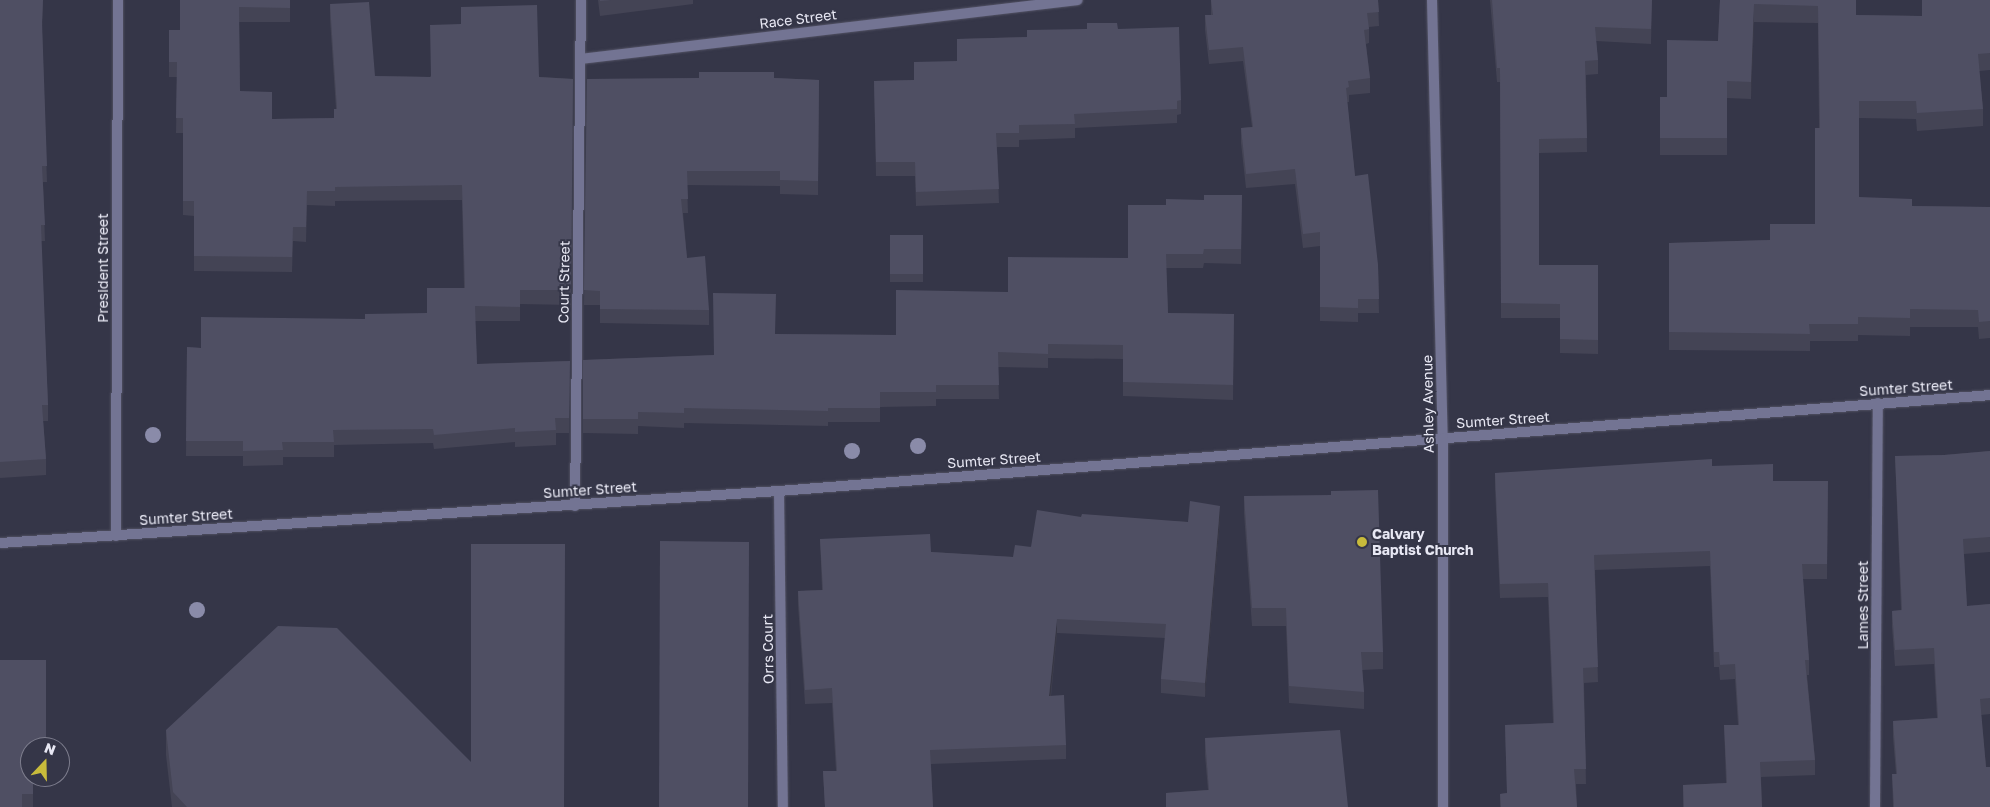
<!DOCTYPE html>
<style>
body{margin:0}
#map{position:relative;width:1990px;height:807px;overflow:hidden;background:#353648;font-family:"Golos Text",sans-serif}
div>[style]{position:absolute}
.roads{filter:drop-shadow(0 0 1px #525264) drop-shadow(0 0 1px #525264)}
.minor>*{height:10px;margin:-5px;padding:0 5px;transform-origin:5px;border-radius:5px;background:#737493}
.tertiary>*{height:10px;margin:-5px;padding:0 5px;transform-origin:5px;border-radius:5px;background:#737493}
.trees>*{width:16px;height:16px;margin:-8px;border-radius:50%;background:#8a8ba9}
.wall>*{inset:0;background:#445}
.shaded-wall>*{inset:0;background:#373745}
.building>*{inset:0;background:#4f4f63}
.dots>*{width:14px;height:14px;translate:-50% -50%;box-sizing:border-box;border:2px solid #353648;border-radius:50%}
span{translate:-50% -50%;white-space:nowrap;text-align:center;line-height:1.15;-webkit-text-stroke:4px #353648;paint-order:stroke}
.street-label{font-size:14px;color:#e8e8f4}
.poi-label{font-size:14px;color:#e8e8f4;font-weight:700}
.left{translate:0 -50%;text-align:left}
.north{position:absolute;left:20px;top:737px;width:50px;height:50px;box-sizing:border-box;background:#353648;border:1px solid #7d7d8d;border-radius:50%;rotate:21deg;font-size:14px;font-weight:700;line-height:20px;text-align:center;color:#e8e8f4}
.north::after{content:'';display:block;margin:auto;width:18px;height:22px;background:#c8bb3b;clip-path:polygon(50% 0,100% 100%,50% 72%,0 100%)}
</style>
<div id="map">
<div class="roads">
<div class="minor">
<i style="left:581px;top:59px;width:500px;rotate:-6.77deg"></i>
<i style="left:779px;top:491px;width:316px;rotate:89.3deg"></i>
<i style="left:575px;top:506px;width:506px;rotate:-89.32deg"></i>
<i style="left:116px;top:536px;width:536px;rotate:-89.79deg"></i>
<i style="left:0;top:543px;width:781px;rotate:-3.82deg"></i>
<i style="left:779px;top:491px;width:1215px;rotate:-4.53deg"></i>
<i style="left:1875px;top:807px;width:404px;rotate:-89.6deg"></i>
</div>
<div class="tertiary">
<i style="left:1432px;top:0;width:438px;rotate:88.6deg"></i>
<i style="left:1443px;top:438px;width:369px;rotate:90deg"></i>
</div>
</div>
<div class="trees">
<i style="left:153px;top:435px"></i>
<i style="left:918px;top:446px"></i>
<i style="left:852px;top:451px"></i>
<i style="left:197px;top:610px"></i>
</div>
<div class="wall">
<i style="clip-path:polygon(0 0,43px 0,42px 31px,47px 182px,43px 182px,45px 241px,41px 241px,48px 405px,48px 421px,43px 421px,46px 459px,46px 475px,0 478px)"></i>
<i style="clip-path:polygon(180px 0,290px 0,290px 22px,239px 22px,240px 91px,272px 119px,334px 118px,336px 109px,330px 19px,330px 4px,375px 76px,430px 77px,461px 24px,461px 7px,539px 77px,573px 79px,571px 305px,520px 304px,520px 321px,475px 321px,477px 364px,570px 361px,569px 433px,556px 433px,556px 445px,515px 447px,515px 442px,434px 449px,433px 443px,334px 445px,334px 457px,283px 457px,283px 465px,243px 466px,243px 456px,186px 456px,187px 347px,201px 348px,365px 319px,427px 313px,427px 288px,464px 288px,462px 200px,335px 201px,335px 206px,307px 205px,306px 242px,293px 241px,292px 272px,194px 271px,194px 216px,183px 215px,183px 133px,176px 133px,177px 77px,169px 77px,169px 30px,180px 30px)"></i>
<i style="clip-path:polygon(598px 0,693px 0,693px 4px,600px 16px)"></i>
<i style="clip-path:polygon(1211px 0,1378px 0,1379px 26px,1369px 27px,1369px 43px,1366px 44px,1370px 78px,1370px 93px,1349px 95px,1349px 102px,1347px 102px,1355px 176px,1378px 265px,1379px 313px,1358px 313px,1358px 322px,1320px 321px,1320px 246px,1303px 248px,1295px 184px,1246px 188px,1241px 143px,1241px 128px,1252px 127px,1243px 61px,1209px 64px,1205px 30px,1205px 15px,1211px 15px)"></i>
<i style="clip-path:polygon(1490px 0,1652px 0,1651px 44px,1596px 41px,1598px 60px,1598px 74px,1586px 75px,1587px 152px,1539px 153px,1539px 265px,1598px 265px,1598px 354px,1560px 353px,1560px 318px,1501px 318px,1500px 82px,1497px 82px)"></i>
<i style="clip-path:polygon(1720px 0,1856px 0,1856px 15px,1922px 16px,1990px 0,1990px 70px,1979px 71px,1983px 109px,1983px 126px,1917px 131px,1916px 119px,1859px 118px,1859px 197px,1912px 206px,1990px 207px,1990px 338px,1979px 339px,1978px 327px,1910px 327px,1910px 336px,1858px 335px,1858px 341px,1810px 341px,1810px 351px,1669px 350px,1669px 243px,1770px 240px,1815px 224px,1819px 128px,1818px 23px,1754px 22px,1751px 99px,1727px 98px,1727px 155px,1660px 155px,1660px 97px,1667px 97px,1718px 41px)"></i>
<i style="clip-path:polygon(1118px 29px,1181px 100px,1181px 114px,1177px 115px,1177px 123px,1075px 128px,1075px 138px,1019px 140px,1019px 147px,997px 147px,999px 203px,916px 206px,915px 176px,876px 176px,874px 81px,914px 80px,957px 61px,957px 39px,1027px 37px)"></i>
<i style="clip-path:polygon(774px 78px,819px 80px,818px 195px,780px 194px,780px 186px,687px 185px,688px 213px,683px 213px,687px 258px,709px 310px,709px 325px,600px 323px,600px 305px,584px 305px,587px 79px)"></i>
<i style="clip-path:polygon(1242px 195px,1241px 264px,1204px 263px,1203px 268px,1166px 268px,1168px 313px,1234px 314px,1233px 400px,1123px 396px,1123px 359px,1048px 358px,1048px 368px,998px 367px,999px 399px,936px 399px,936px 406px,880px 407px,880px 422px,828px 422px,828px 426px,684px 423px,684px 428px,638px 426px,638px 434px,583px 433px,583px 360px,714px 355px,775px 334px,896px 335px,1008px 292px,1128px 258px,1166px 205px)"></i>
<i style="clip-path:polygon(890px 235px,923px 235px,923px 282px,890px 282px)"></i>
<i style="clip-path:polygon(1990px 451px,1990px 552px,1964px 554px,1967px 606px,1990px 604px,1990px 714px,1981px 715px,1990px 807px,1893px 807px,1892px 774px,1896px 774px,1893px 737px,1893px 721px,1937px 718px,1934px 664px,1895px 666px,1892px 627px,1892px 611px,1901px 610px,1895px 456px,1944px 455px)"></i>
<i style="clip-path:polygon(1712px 466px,1773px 481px,1828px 481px,1827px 579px,1803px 579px,1809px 660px,1809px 675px,1807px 675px,1815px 760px,1815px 775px,1761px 777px,1762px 807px,1683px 807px,1683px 785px,1726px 783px,1724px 725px,1738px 725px,1735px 679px,1720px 680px,1719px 667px,1714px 667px,1710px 566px,1595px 570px,1598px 682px,1584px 683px,1586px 784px,1576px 784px,1577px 807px,1500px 807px,1500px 794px,1507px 793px,1505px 725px,1553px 723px,1548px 597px,1500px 598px,1495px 488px,1495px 473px)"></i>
<i style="clip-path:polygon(1244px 496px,1383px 652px,1383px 669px,1362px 670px,1364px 692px,1364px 709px,1289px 703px,1286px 626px,1252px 626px,1244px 513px)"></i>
<i style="clip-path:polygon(1081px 517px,1188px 522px,1220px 520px,1205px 697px,1161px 693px,1161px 679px,1165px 638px,1057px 633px,1051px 696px,1066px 745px,1066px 759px,931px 764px,933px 807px,825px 807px,823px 771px,836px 771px,832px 703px,805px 704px,798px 605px,798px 591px,822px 590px,820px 539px,931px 552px,1013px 557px)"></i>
<i style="clip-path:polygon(166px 730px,471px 762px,564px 807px,172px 807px,166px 755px)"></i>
<i style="clip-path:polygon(1205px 738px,1348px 807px,1166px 807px,1166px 793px,1208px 790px,1205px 755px)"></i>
<i style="clip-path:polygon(30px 747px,30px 777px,46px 777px,46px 784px,33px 784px,33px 807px,0 807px)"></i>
</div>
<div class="shaded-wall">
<i style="clip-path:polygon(1754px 4px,1754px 22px,1751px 99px,1751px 82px)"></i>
<i style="clip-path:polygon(1220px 506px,1220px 520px,1205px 697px,1205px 683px)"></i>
<i style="clip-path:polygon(1057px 619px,1057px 633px,1049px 710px,1049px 696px)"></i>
</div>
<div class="building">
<i style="clip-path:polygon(0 0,43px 0,42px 22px,47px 166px,42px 166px,45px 225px,41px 225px,48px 405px,42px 405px,46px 459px,0 462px)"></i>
<i style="clip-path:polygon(180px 0,290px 0,290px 8px,239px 7px,240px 91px,272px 92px,272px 119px,334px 118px,334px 109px,337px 109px,330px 4px,369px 2px,375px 76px,431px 77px,430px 25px,461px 24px,461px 7px,537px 5px,539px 77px,573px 79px,571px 290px,520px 290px,520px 307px,475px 306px,477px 364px,570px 361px,569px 418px,555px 418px,556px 430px,515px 432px,515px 428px,434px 435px,433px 429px,333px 430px,334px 442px,282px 442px,283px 450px,243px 451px,243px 441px,186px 441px,187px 347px,201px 348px,201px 317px,365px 319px,365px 314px,427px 313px,427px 288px,465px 288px,462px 185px,335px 187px,335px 191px,307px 191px,306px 227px,293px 227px,292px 257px,194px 256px,194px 201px,183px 201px,183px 118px,176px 118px,177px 62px,169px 62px,169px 30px,180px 30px)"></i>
<i style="clip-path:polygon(600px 0,611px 0,600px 1px)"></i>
<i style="clip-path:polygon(1211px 0,1378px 0,1379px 12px,1367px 13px,1369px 29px,1364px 30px,1370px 78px,1348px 81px,1349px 87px,1346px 88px,1355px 176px,1368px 174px,1378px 265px,1379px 299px,1358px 299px,1358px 308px,1320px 307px,1320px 232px,1303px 234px,1295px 169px,1246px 174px,1241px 128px,1253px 127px,1243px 47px,1209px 50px,1205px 15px,1213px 15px)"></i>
<i style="clip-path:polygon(1492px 0,1652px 0,1651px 29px,1595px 27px,1598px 60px,1585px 61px,1587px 138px,1539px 139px,1539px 265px,1598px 265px,1598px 340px,1560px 339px,1560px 304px,1501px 303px,1500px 68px,1497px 68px)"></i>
<i style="clip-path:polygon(1720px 0,1856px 0,1856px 15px,1922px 16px,1922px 0,1990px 0,1990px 53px,1978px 54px,1983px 109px,1917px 113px,1916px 101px,1859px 101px,1859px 197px,1912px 199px,1912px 206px,1990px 207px,1990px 321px,1979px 322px,1978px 310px,1910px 309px,1910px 318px,1858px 317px,1858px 324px,1809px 324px,1810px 334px,1669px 332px,1669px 243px,1770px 240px,1770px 224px,1815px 224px,1815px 128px,1820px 128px,1818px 6px,1754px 4px,1751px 82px,1727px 81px,1727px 138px,1660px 138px,1660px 97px,1667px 97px,1667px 40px,1718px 41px)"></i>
<i style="clip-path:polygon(1087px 23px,1117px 23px,1118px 29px,1179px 27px,1181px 100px,1177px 101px,1177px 109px,1074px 114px,1075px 124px,1019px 125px,1019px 133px,996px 133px,999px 189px,916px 192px,915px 162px,876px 162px,874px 81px,914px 80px,914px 62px,957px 61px,957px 39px,1027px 37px,1027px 30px,1087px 29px)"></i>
<i style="clip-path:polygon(699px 72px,774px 72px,774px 78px,819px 80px,818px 181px,780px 180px,780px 171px,687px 171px,688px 199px,681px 199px,687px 258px,705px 256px,709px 310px,600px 309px,600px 291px,584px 290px,587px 79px,699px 78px)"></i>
<i style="clip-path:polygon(1204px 195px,1242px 195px,1241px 249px,1204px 249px,1203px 254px,1166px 254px,1168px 313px,1234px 314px,1233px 385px,1123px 382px,1123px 345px,1048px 344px,1048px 354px,998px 352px,999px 385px,936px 385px,936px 392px,880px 392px,880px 408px,828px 408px,828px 411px,684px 408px,684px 413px,638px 412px,638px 419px,583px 419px,583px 360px,714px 355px,713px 293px,776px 294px,775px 334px,896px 335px,896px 290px,1008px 292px,1008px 257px,1128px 258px,1128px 205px,1166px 205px,1166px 199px,1204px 200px)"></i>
<i style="clip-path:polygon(890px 235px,923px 235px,923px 274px,890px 274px)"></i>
<i style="clip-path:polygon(1990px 451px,1990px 537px,1963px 539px,1967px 606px,1990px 604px,1990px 698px,1980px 699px,1986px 767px,1990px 767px,1990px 807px,1894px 807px,1892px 774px,1897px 774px,1893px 721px,1938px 718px,1934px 648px,1895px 650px,1892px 611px,1902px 610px,1895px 456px,1944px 455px)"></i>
<i style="clip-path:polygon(1712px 459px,1712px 466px,1773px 464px,1773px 481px,1828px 481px,1827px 564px,1802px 564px,1809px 660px,1805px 660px,1815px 760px,1760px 762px,1762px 807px,1684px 807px,1683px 785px,1727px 783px,1724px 725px,1739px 725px,1735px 664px,1720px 665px,1719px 652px,1714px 652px,1710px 551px,1594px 555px,1598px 667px,1583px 668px,1586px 769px,1574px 769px,1577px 807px,1501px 807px,1500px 794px,1507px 793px,1505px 725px,1554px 723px,1548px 583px,1500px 584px,1495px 473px)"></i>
<i style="clip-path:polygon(1378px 490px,1383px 652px,1361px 652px,1364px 692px,1289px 686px,1286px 608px,1252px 608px,1244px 496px,1331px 495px,1331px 491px)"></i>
<i style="clip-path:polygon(1190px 501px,1220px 506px,1205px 683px,1161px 679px,1166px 624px,1057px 619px,1049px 696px,1064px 695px,1066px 745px,930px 750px,933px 807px,825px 807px,823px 771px,837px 771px,832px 688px,805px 690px,798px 591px,823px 590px,820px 539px,930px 534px,931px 552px,1013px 557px,1015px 545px,1031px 547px,1037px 510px,1081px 517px,1082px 514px,1188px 522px)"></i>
<i style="clip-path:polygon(660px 541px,749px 542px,748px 807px,659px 807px)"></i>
<i style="clip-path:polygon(471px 544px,565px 544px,564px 807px,187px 807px,173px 792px,166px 730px,278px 626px,337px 628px,471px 762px)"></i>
<i style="clip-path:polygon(0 660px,46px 660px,46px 747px,30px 747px,30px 777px,33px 777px,33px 794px,22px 794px,22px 807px,0 807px)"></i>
<i style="clip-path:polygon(1340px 730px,1348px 807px,1166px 807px,1166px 793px,1209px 790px,1205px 738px)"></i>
</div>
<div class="dots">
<i style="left:1362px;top:542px;background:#c8bb3b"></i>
</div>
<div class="street-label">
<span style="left:798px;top:19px;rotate:-7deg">Race Street</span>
<span style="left:103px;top:268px;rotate:-90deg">President Street</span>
<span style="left:564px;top:282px;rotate:-89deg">Court Street</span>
<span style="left:1906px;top:388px;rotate:-4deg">Sumter Street</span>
<span style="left:1428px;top:404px;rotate:-91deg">Ashley Avenue</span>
<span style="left:1503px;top:420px;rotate:-4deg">Sumter Street</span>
<span style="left:994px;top:460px;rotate:-4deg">Sumter Street</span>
<span style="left:590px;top:490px;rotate:-4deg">Sumter Street</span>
<span style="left:186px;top:517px;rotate:-4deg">Sumter Street</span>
<span style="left:1863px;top:605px;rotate:-90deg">Lames Street</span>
<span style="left:768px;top:649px;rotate:-91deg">Orrs Court</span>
</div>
<div class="poi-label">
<span class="left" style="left:1372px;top:542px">Calvary<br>Baptist Church</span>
</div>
<div class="north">N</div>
</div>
